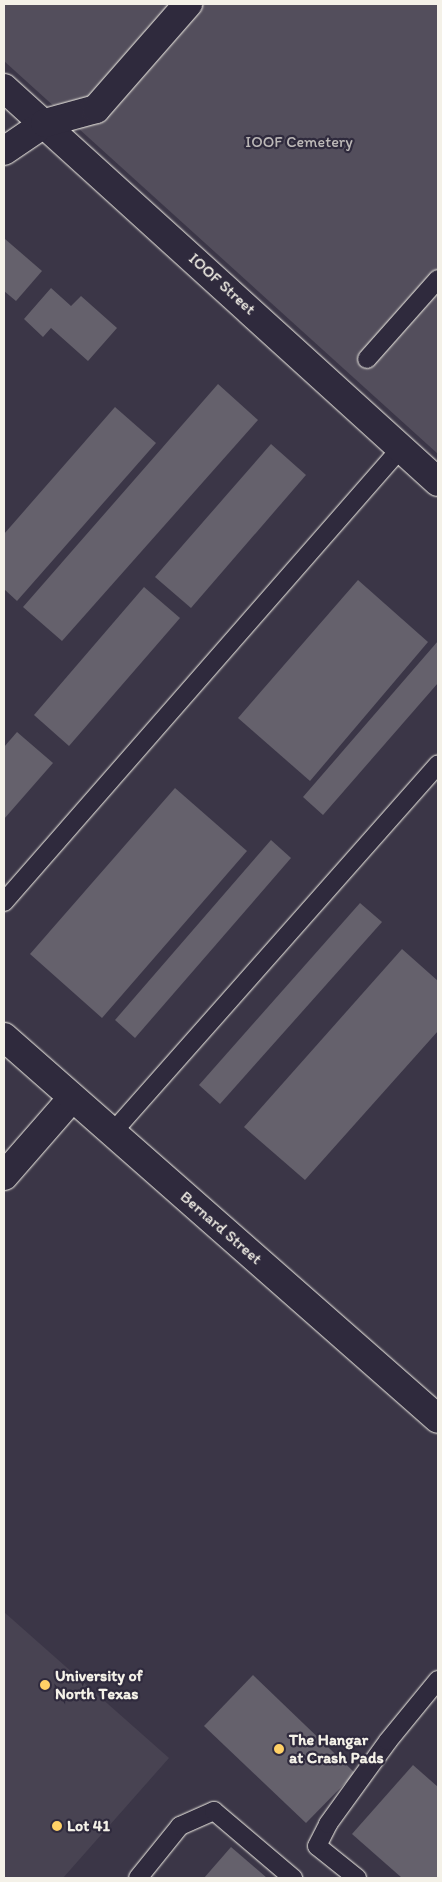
<!DOCTYPE html>
<style>
body{margin:0}
#map{position:relative;width:442px;height:1882px;overflow:hidden;background:#3b3647;font-family:Itim,sans-serif}
div>[style]{position:absolute}
.built>*{inset:0;background:#484352}
.green>*{inset:0;background:#534e5c}
.building>*{inset:0;background:#65616c}
.roads{filter:drop-shadow(0 0 1px #f4f1e8) drop-shadow(0 0 1px #f4f1e8)}
.lane>*{height:18px;margin:-9px;padding:0 9px;transform-origin:9px;border-radius:9px;background:#2f2a3d}
.street>*{height:28px;margin:-14px;padding:0 14px;transform-origin:14px;border-radius:14px;background:#2f2a3d}
.secondary>*{height:28px;margin:-14px;padding:0 14px;transform-origin:14px;border-radius:14px;background:#2f2a3d}
.dots>*{width:14px;height:14px;translate:-50% -50%;box-sizing:border-box;border:2px solid #2f2a3d;border-radius:50%}
span{translate:-50% -50%;white-space:nowrap;text-align:center;line-height:1.15;-webkit-text-stroke:4.5px #2f2a3d;paint-order:stroke}
.park-label{font-size:16px;color:#bcb8b7}
.street-label{font-size:16px;color:#f4f1e8}
.poi-label{font-size:16px;color:#f4f1e8;font-weight:700}
.left{translate:0 -50%;text-align:left}
.frame{position:absolute;inset:0;border:5px solid #f4f1e8;pointer-events:none}
</style>
<div id="map">
<div class="built">
<i style="clip-path:polygon(4px 1612px,169px 1758px,63px 1878px,4px 1878px)"></i>
</div>
<div class="green">
<i style="clip-path:polygon(4px 4px,438px 4px,438px 454px,4px 61px)"></i>
</div>
<div class="building">
<i style="clip-path:polygon(5px 239px,42px 271px,16px 301px,4px 291px)"></i>
<i style="clip-path:polygon(51px 288px,71px 306px,81px 296px,117px 328px,88px 361px,51px 328px,43px 337px,24px 319px)"></i>
<i style="clip-path:polygon(218px 384px,258px 420px,62px 641px,23px 607px)"></i>
<i style="clip-path:polygon(115px 407px,156px 443px,17px 601px,4px 589px,4px 534px)"></i>
<i style="clip-path:polygon(271px 444px,306px 475px,191px 608px,155px 577px)"></i>
<i style="clip-path:polygon(358px 580px,428px 642px,310px 781px,238px 718px)"></i>
<i style="clip-path:polygon(144px 587px,180px 618px,69px 746px,34px 715px)"></i>
<i style="clip-path:polygon(438px 641px,438px 683px,323px 815px,303px 797px)"></i>
<i style="clip-path:polygon(17px 732px,53px 763px,4px 819px,4px 747px)"></i>
<i style="clip-path:polygon(175px 788px,247px 851px,102px 1018px,30px 954px)"></i>
<i style="clip-path:polygon(271px 840px,291px 858px,135px 1038px,115px 1020px)"></i>
<i style="clip-path:polygon(360px 903px,382px 922px,220px 1104px,199px 1085px)"></i>
<i style="clip-path:polygon(402px 949px,438px 981px,438px 1031px,305px 1180px,244px 1127px)"></i>
<i style="clip-path:polygon(253px 1675px,355px 1773px,306px 1823px,204px 1726px)"></i>
<i style="clip-path:polygon(413px 1765px,438px 1787px,438px 1878px,402px 1878px,352px 1834px)"></i>
<i style="clip-path:polygon(231px 1847px,267px 1878px,204px 1878px)"></i>
</div>
<div class="roads">
<div class="lane">
<i style="left:367px;top:359px;width:107px;rotate:-48.4deg"></i>
<i style="left:4px;top:902px;width:603px;rotate:-48.83deg"></i>
<i style="left:112px;top:1133px;width:492px;rotate:-48.5deg"></i>
<i style="left:138px;top:1878px;width:67px;rotate:-51.1deg"></i>
<i style="left:180px;top:1826px;width:37px;rotate:-24deg"></i>
<i style="left:214px;top:1811px;width:104px;rotate:40.3deg"></i>
<i style="left:357px;top:1878px;width:51px;rotate:-141.3deg"></i>
<i style="left:317px;top:1846px;width:25px;rotate:-63deg"></i>
<i style="left:328px;top:1824px;width:102px;rotate:-54.1deg"></i>
<i style="left:388px;top:1741px;width:79px;rotate:-50.7deg"></i>
</div>
<div class="street">
<i style="left:4px;top:88px;width:586px;rotate:42.23deg"></i>
<i style="left:4px;top:151px;width:50px;rotate:-34.3deg"></i>
<i style="left:45px;top:123px;width:53px;rotate:-15.4deg"></i>
<i style="left:96px;top:109px;width:140px;rotate:-48.8deg"></i>
<i style="left:4px;top:1176px;width:103px;rotate:-48.9deg"></i>
</div>
<div class="secondary">
<i style="left:4px;top:1037px;width:578px;rotate:41.35deg"></i>
</div>
</div>
<div class="dots">
<i style="left:45px;top:1685px;background:#ffd166"></i>
<i style="left:279px;top:1749px;background:#ffd166"></i>
<i style="left:57px;top:1826px;background:#ffd166"></i>
</div>
<div class="park-label">
<span style="left:299px;top:142px">IOOF Cemetery</span>
</div>
<div class="street-label">
<span style="left:222px;top:284px;rotate:42deg">IOOF Street</span>
<span style="left:221px;top:1228px;rotate:41deg">Bernard Street</span>
</div>
<div class="poi-label">
<span class="left" style="left:55px;top:1685px">University of<br>North Texas</span>
<span class="left" style="left:289px;top:1749px">The Hangar<br>at Crash Pads</span>
<span class="left" style="left:67px;top:1826px">Lot 41</span>
</div>
<div class="frame"></div>
</div>
